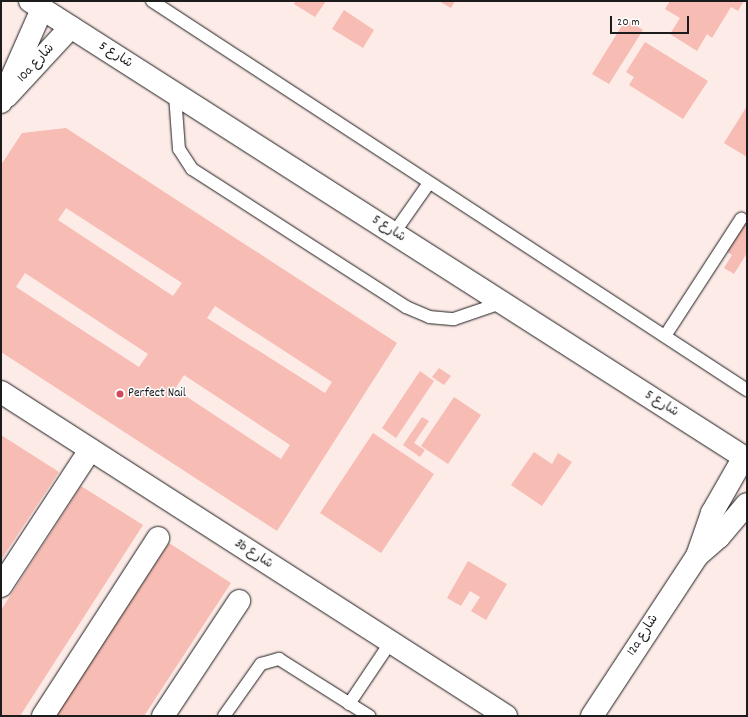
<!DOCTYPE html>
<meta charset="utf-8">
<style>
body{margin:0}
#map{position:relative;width:748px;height:717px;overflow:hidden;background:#fdebe8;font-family:Dekko,"Playpen Sans Arabic",sans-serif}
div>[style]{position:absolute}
.building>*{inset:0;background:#f7bcb3}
.roads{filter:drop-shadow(0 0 1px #1c1c1c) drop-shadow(0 0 1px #1c1c1c)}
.lane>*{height:12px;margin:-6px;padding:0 6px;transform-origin:6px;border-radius:6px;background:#fff}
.street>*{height:22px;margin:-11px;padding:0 11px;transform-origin:11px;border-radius:11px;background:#fff}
.dots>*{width:11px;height:11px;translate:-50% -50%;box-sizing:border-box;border:2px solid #fff;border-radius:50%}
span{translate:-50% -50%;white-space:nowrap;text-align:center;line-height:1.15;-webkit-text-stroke:3px #fff;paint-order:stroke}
.street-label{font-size:13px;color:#1c1c1c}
.poi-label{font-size:13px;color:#1c1c1c}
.left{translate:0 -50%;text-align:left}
.frame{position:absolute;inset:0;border:2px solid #1c1c1c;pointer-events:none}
.scale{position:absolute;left:610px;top:16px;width:79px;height:18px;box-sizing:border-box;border:2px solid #1c1c1c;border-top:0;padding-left:5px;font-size:12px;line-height:14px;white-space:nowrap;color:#1c1c1c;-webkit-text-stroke:3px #fff;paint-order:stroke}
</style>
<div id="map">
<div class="building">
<i style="clip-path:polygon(296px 1px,326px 1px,315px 17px,294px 4px)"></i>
<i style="clip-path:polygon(439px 1px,455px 1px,451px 8px)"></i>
<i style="clip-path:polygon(670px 1px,744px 1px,738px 11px,731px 7px,712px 38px,707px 34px,697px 51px,670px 34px,680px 18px,665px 9px)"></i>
<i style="clip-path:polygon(344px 10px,374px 30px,363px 48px,332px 29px)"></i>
<i style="clip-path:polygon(626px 19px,643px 30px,609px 84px,592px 74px)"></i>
<i style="clip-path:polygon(645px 42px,708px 81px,683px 119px,629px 85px,634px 77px,626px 72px)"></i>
<i style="clip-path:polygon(747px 106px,747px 157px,724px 143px)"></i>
<i style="clip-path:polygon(evenodd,66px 128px,397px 343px,277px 531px,1px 352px,1px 165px,22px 133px,66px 128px,66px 208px,182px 283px,173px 296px,58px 220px,66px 208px,66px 128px,25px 273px,148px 354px,139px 367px,16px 287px,25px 273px,66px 128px,215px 306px,332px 382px,325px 393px,207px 318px,215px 306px,66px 128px,184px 375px,290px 445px,281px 459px,175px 389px,184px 375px)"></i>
<i style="clip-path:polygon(747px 214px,747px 253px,734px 274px,724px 268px,732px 255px,724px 250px)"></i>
<i style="clip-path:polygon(439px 368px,451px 376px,444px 385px,432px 377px)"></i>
<i style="clip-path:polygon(420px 371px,434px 381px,396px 438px,382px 428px)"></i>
<i style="clip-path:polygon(454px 397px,481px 415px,448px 464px,421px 446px)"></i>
<i style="clip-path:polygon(422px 417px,429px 421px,414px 443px,425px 450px,420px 457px,403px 445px)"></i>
<i style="clip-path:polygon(373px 433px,434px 474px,381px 553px,320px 513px)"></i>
<i style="clip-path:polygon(1px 435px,59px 472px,1px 560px)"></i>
<i style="clip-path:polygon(534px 452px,552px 464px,558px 453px,572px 462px,542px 506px,511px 485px)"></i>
<i style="clip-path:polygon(81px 486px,143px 525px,20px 716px,1px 716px,1px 610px)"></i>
<i style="clip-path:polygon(169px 543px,231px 583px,144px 716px,56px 716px)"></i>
<i style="clip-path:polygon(468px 561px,507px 584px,486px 620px,471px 611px,480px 597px,470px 591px,461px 606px,447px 598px)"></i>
</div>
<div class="roads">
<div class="lane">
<i style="left:152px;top:1px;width:711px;rotate:33.18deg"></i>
<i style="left:175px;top:95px;width:54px;rotate:85.8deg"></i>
<i style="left:179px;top:149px;width:24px;rotate:57deg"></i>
<i style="left:192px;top:169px;width:255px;rotate:32.8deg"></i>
<i style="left:406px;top:307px;width:25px;rotate:23deg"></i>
<i style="left:429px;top:317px;width:25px;rotate:5deg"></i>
<i style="left:454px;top:319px;width:50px;rotate:-18.8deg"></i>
<i style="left:394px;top:233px;width:61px;rotate:-55deg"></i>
<i style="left:665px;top:336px;width:140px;rotate:-57deg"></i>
<i style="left:349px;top:704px;width:73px;rotate:-56.1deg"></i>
<i style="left:224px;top:716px;width:64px;rotate:-54.6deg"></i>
<i style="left:261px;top:664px;width:19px;rotate:-16deg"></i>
<i style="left:279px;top:659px;width:107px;rotate:32.3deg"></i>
</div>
<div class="street">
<i style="left:30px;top:1px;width:851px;rotate:32.57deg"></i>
<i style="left:7px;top:96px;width:94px;rotate:-47.2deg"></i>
<i style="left:1px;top:102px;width:102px;rotate:-66.2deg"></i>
<i style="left:1px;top:392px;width:600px;rotate:32.68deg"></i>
<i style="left:697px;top:556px;width:29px;rotate:-41deg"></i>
<i style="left:719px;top:537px;width:43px;rotate:-49.7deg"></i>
<i style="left:1px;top:586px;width:163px;rotate:-56.8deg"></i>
<i style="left:43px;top:716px;width:212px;rotate:-57.1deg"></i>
<i style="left:163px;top:716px;width:138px;rotate:-56.5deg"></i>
<i style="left:592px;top:716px;width:191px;rotate:-56.7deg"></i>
<i style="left:697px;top:556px;width:46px;rotate:-70.8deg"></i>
<i style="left:712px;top:513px;width:64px;rotate:-60.3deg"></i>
</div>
</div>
<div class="dots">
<i style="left:120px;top:394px;background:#d1495b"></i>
</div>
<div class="street-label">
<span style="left:115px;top:56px;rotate:33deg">شارع 5</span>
<span style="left:37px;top:64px;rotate:-47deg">10a شارع</span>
<span style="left:388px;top:230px;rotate:33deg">شارع 5</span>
<span style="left:661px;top:405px;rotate:32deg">شارع 5</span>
<span style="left:253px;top:555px;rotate:33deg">3b شارع</span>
<span style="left:644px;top:636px;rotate:-57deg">12a شارع</span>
</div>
<div class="poi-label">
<span class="left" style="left:128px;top:394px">Perfect Nail</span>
</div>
<div class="frame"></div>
<div class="scale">20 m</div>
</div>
